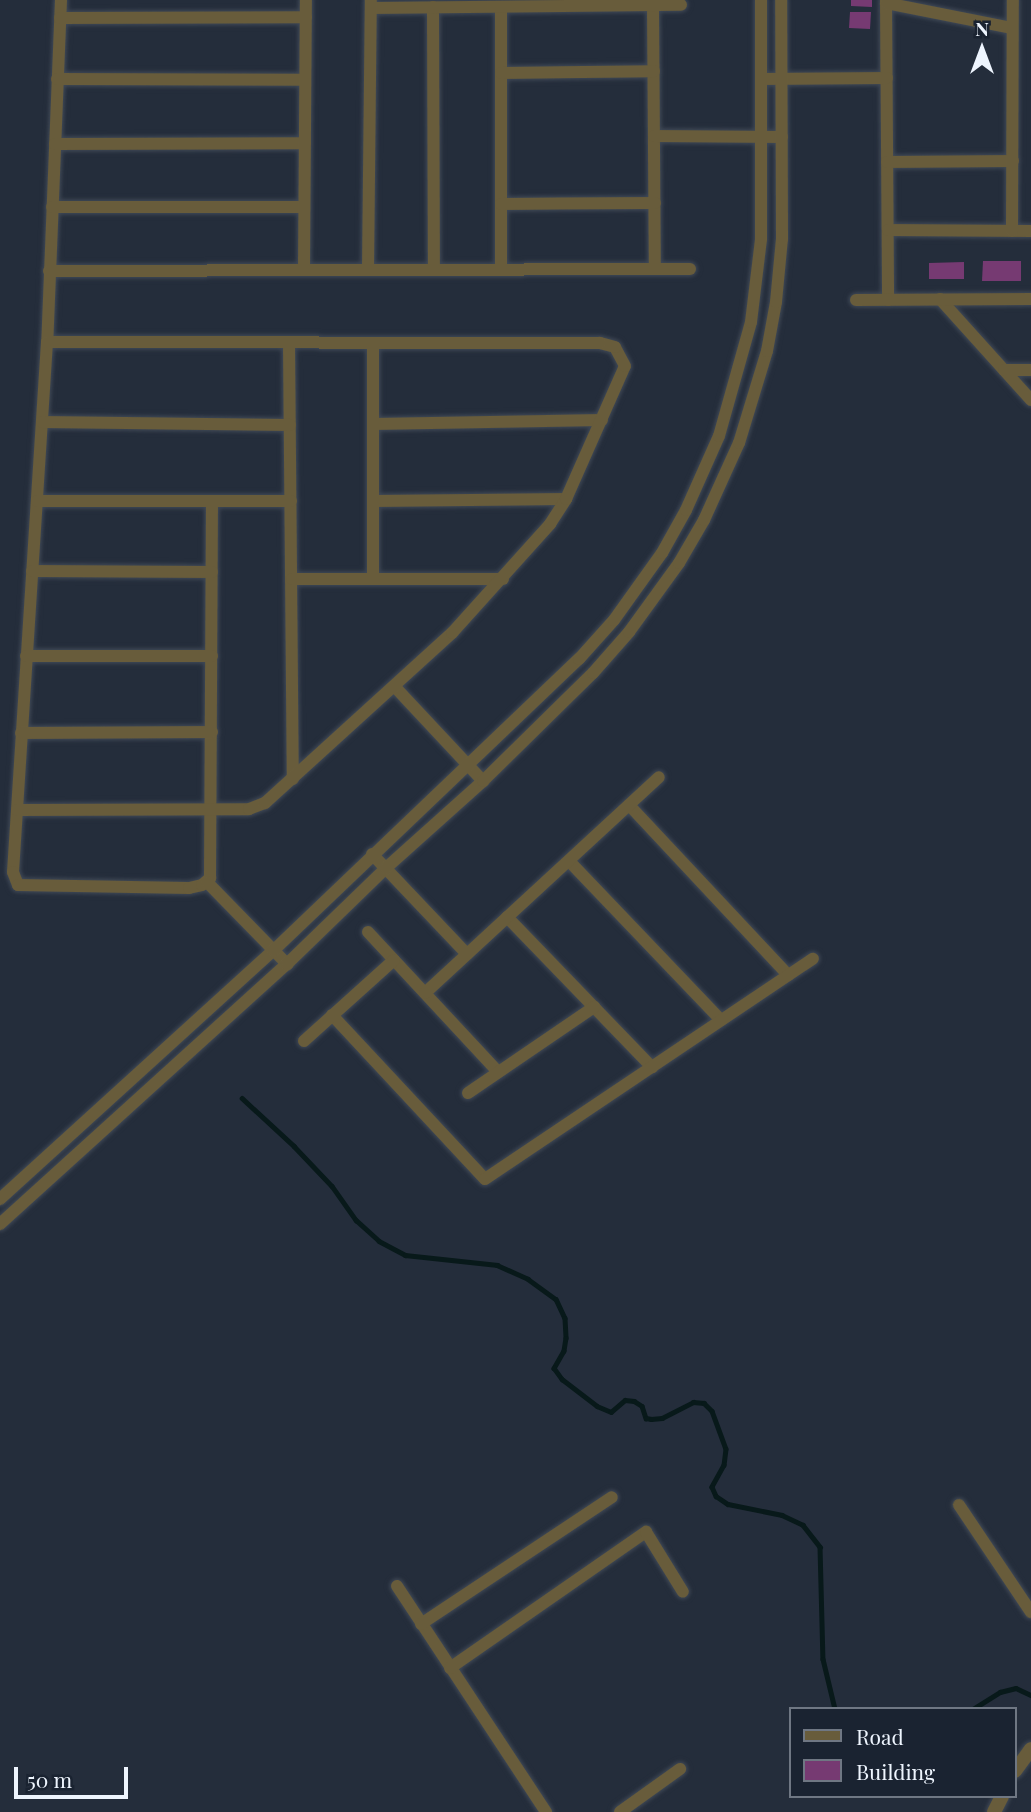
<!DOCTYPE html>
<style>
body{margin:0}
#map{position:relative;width:1031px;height:1812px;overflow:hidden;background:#242d3b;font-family:"Playfair Display",serif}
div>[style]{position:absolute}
.stream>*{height:4.5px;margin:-2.25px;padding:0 2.25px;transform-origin:2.25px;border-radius:2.25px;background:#08191a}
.building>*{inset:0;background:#763a72}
.roads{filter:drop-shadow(0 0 2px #404956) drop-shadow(0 0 2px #404956)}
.minor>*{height:12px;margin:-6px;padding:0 6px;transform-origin:6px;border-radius:6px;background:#685c3b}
.tertiary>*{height:14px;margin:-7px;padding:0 7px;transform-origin:7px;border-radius:7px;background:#685c3b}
span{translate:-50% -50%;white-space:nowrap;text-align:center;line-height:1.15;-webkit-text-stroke:5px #1a2331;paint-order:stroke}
.legend{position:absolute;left:789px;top:1707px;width:228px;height:91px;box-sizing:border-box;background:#1a2331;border:2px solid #6f7783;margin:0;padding:9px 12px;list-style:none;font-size:21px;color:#eef5fe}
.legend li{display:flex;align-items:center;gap:14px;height:35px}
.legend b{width:35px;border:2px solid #6f7783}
.north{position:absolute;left:947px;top:14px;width:70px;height:70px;-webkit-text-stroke:5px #1a2331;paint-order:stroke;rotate:0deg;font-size:19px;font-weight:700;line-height:28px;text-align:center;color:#eef5fe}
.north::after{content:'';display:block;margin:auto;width:24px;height:32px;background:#eef5fe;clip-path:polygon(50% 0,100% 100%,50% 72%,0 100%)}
.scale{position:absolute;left:14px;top:1767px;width:114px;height:32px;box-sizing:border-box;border:4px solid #eef5fe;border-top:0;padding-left:9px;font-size:21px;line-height:24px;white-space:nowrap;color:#eef5fe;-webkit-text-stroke:5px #1a2331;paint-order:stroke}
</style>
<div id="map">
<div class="stream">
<i style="left:242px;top:1098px;width:71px;rotate:42.7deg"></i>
<i style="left:294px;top:1146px;width:55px;rotate:46.5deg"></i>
<i style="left:332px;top:1186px;width:42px;rotate:54.8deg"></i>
<i style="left:356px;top:1220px;width:31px;rotate:42deg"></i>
<i style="left:379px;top:1241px;width:30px;rotate:28deg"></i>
<i style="left:405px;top:1255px;width:93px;rotate:6.2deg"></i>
<i style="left:497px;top:1265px;width:34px;rotate:24deg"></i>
<i style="left:528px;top:1279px;width:34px;rotate:36deg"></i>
<i style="left:556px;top:1299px;width:21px;rotate:65deg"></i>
<i style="left:565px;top:1318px;width:20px;rotate:87deg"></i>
<i style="left:566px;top:1338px;width:13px;rotate:99deg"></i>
<i style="left:564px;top:1351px;width:20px;rotate:120deg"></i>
<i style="left:554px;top:1368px;width:14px;rotate:54deg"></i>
<i style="left:562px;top:1379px;width:44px;rotate:37.6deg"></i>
<i style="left:597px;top:1406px;width:15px;rotate:23deg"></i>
<i style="left:611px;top:1412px;width:18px;rotate:-41deg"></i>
<i style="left:625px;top:1400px;width:9px;rotate:6deg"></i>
<i style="left:634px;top:1401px;width:9px;rotate:32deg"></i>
<i style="left:642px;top:1406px;width:13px;rotate:72deg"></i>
<i style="left:646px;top:1418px;width:5px;rotate:11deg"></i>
<i style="left:651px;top:1419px;width:11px;rotate:-5deg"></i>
<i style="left:662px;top:1418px;width:35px;rotate:-27deg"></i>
<i style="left:693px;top:1402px;width:11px;rotate:5deg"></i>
<i style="left:704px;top:1403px;width:11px;rotate:45deg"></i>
<i style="left:712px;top:1411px;width:40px;rotate:69.8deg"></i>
<i style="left:726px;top:1449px;width:16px;rotate:97deg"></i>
<i style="left:724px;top:1465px;width:25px;rotate:119deg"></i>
<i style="left:712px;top:1487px;width:10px;rotate:66deg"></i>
<i style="left:716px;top:1496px;width:14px;rotate:34deg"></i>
<i style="left:728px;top:1504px;width:55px;rotate:11.5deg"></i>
<i style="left:782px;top:1515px;width:23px;rotate:25deg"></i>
<i style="left:803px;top:1525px;width:28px;rotate:52deg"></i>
<i style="left:820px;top:1547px;width:112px;rotate:88.5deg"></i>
<i style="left:823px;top:1659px;width:51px;rotate:76.5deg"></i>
<i style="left:973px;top:1709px;width:32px;rotate:-32deg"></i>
<i style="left:1000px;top:1692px;width:16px;rotate:-14deg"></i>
<i style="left:1016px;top:1688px;width:17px;rotate:25deg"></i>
</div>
<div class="building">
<i style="clip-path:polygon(851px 0,872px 0,872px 7px,851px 6px)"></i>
<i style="clip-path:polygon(850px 12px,871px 12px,870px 29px,849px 28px)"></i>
<i style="clip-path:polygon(983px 261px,1021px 261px,1021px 281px,982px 281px)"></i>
<i style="clip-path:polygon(964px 262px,964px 279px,929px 279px,929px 263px)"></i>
</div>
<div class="roads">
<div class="minor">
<i style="left:61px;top:0;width:342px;rotate:92.3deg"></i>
<i style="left:47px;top:342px;width:531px;rotate:93.67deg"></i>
<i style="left:13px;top:872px;width:14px;rotate:69deg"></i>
<i style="left:18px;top:885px;width:171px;rotate:1deg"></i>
<i style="left:189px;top:888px;width:13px;rotate:-13deg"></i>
<i style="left:202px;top:885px;width:11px;rotate:-41deg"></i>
<i style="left:210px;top:878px;width:377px;rotate:-89.7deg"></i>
<i style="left:886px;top:0;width:300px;rotate:89.6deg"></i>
<i style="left:886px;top:3px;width:128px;rotate:11.2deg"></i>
<i style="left:653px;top:5px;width:264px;rotate:89.6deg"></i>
<i style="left:433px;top:7px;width:263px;rotate:89.8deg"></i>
<i style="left:501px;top:7px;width:263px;rotate:90deg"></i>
<i style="left:371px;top:8px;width:310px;rotate:-0.6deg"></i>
<i style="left:60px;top:18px;width:246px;rotate:-0.2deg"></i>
<i style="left:501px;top:73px;width:153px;rotate:-0.7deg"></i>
<i style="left:57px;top:79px;width:248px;rotate:0.2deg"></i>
<i style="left:761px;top:79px;width:126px;rotate:-0.5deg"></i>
<i style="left:654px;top:136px;width:128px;rotate:0.4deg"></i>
<i style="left:55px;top:144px;width:250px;rotate:-0.2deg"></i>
<i style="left:887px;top:162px;width:126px;rotate:-0.5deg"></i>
<i style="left:501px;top:204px;width:154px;rotate:-0.4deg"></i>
<i style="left:52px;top:207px;width:252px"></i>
<i style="left:888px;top:230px;width:143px;rotate:0.4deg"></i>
<i style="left:1012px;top:231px;width:231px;rotate:-89.8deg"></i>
<i style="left:304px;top:270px;width:270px;rotate:-89.6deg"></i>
<i style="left:368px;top:270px;width:270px;rotate:-89.4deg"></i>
<i style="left:49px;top:271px;width:641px;rotate:-0.18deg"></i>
<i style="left:940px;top:299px;width:136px;rotate:48deg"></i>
<i style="left:856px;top:300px;width:175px;rotate:-0.3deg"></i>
<i style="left:289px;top:343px;width:436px;rotate:89.5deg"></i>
<i style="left:1004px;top:370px;width:27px"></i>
<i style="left:42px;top:422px;width:248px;rotate:0.7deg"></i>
<i style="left:373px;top:424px;width:229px;rotate:-1deg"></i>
<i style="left:37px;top:501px;width:254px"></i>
<i style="left:373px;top:501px;width:193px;rotate:-0.6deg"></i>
<i style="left:32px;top:571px;width:180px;rotate:0.3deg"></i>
<i style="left:292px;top:579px;width:211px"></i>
<i style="left:373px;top:579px;width:236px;rotate:-90deg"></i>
<i style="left:26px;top:656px;width:186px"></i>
<i style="left:395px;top:687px;width:129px;rotate:46.9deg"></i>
<i style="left:21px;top:733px;width:191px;rotate:-0.3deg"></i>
<i style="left:629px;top:805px;width:233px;rotate:46.9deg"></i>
<i style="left:17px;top:810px;width:232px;rotate:-0.2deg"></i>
<i style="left:249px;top:809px;width:17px;rotate:-21deg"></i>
<i style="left:265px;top:803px;width:253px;rotate:-42.3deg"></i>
<i style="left:452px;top:633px;width:147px;rotate:-48deg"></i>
<i style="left:550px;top:524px;width:30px;rotate:-57deg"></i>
<i style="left:566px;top:499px;width:145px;rotate:-66.1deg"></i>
<i style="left:625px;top:366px;width:21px;rotate:-118deg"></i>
<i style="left:615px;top:347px;width:16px;rotate:-165deg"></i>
<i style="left:600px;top:343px;width:553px;rotate:-179.9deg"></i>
<i style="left:372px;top:854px;width:138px;rotate:46.5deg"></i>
<i style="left:569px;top:861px;width:220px;rotate:46.3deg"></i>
<i style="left:207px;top:882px;width:115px;rotate:45.7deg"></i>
<i style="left:507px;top:917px;width:209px;rotate:46deg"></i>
<i style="left:368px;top:932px;width:191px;rotate:47.1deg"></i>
<i style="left:425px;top:993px;width:318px;rotate:-42.7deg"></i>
<i style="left:332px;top:1015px;width:224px;rotate:47deg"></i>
<i style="left:485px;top:1179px;width:395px;rotate:-33.9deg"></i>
<i style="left:304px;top:1041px;width:121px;rotate:-42deg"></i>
<i style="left:468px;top:1093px;width:153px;rotate:-34.3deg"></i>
<i style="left:0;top:1199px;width:370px;rotate:-42.3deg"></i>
<i style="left:274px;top:950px;width:422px;rotate:-43.7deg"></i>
<i style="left:579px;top:659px;width:52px;rotate:-48.1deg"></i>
<i style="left:614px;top:620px;width:82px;rotate:-54.4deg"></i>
<i style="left:662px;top:553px;width:49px;rotate:-60.8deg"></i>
<i style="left:686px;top:510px;width:81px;rotate:-66deg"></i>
<i style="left:719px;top:436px;width:118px;rotate:-74.3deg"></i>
<i style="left:751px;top:322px;width:84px;rotate:-83.1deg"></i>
<i style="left:761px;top:239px;width:239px;rotate:-90deg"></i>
<i style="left:0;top:1224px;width:387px;rotate:-42.2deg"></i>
<i style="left:287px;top:964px;width:138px;rotate:-44.1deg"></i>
<i style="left:386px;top:868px;width:130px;rotate:-41.9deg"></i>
<i style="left:483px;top:781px;width:154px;rotate:-44.5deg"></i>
<i style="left:593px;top:673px;width:55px;rotate:-48.7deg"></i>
<i style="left:629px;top:632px;width:85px;rotate:-54.1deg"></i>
<i style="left:679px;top:563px;width:50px;rotate:-59.8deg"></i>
<i style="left:704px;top:520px;width:85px;rotate:-65.6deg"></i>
<i style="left:739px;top:443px;width:96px;rotate:-73.1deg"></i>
<i style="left:767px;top:351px;width:50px;rotate:-79.6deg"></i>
<i style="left:776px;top:302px;width:63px;rotate:-84.6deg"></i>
<i style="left:782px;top:239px;width:239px;rotate:-90.2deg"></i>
<i style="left:959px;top:1505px;width:129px;rotate:56.1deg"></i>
<i style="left:397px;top:1586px;width:271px;rotate:56.6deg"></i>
<i style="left:421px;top:1624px;width:229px;rotate:-33.6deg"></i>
<i style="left:450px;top:1668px;width:239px;rotate:-34.8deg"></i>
<i style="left:646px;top:1532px;width:70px;rotate:58.3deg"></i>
<i style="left:620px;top:1812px;width:74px;rotate:-35.6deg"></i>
</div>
<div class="tertiary">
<i style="left:1015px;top:1771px;width:27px;rotate:-54deg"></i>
<i style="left:994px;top:1812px;width:18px;rotate:-63deg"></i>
</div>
</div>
<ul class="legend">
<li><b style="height:9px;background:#685c3b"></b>Road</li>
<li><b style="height:19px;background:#763a72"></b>Building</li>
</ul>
<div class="north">N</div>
<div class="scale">50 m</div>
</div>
